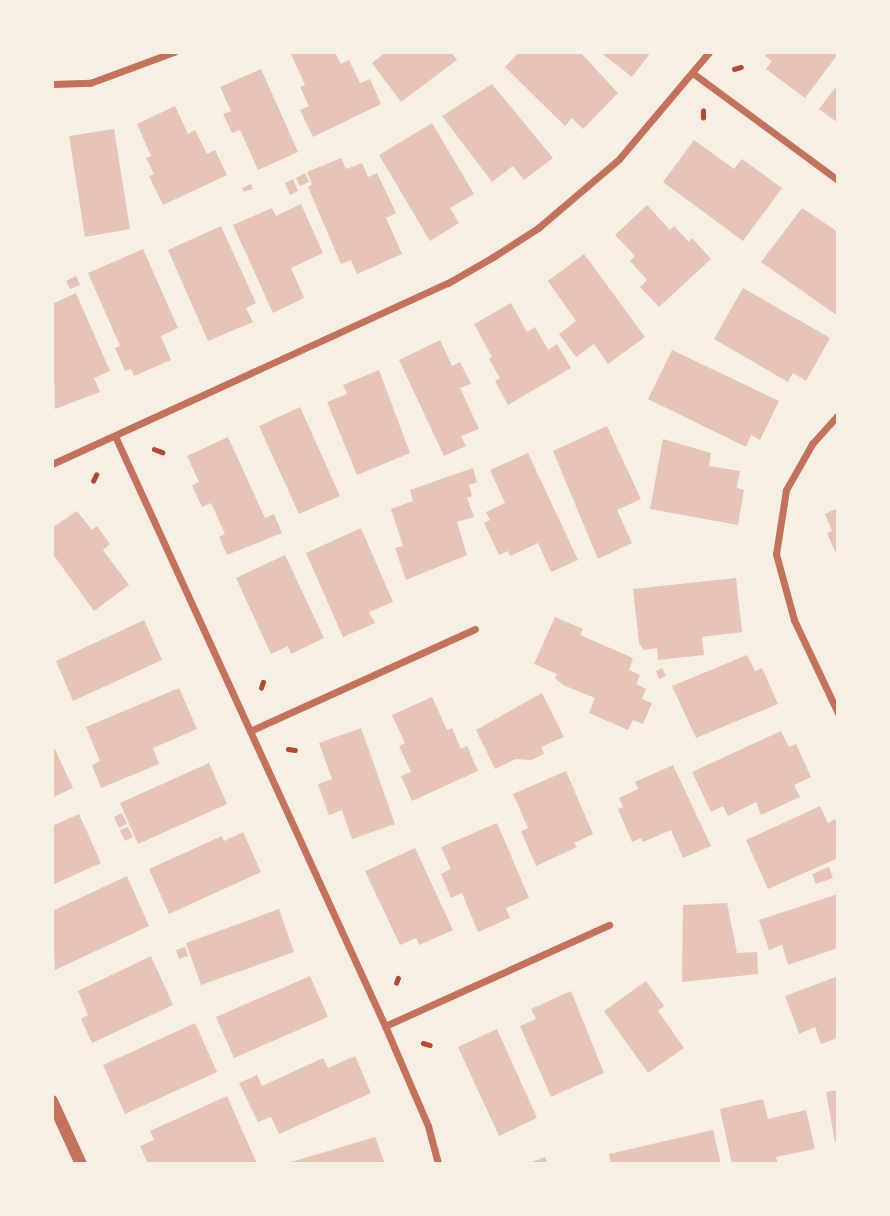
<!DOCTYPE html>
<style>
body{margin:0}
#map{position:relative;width:890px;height:1216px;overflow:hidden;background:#f6efe4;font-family:"Source Sans 3",sans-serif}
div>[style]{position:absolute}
.building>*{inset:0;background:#e6c5b7}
.path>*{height:4.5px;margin:-2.25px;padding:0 2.25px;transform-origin:2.25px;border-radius:2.25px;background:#b5482f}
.minor>*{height:7px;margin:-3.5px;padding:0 3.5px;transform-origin:3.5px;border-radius:3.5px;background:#c5725c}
.tertiary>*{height:12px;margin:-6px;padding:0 6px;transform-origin:6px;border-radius:6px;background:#c5725c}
span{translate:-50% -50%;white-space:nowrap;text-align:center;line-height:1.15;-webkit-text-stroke:5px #f6efe4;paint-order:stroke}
.frame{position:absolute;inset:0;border:54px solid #f6efe4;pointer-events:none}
</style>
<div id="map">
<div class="building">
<i style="clip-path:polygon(290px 52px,335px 52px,341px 64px,349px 60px,360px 83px,370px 79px,381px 104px,313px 137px,300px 110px,309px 106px,300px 87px,305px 85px)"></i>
<i style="clip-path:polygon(386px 52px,451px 52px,457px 60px,401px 102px,372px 63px)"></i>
<i style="clip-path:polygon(519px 52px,580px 52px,618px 93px,583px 129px,572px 118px,565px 126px,505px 67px)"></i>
<i style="clip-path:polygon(600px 52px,651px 52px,632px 77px)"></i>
<i style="clip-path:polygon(768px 52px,838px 52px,838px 54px,805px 98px,766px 69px,772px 61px,765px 56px)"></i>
<i style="clip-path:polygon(261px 69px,298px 152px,258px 170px,240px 130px,232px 133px,223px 114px,231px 111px,220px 87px)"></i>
<i style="clip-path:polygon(492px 84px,553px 158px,524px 180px,513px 166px,492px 182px,442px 116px)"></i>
<i style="clip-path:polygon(838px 84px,838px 123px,819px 109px)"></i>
<i style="clip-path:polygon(175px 106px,188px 134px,195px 130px,207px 154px,215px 150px,227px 175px,163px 205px,149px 176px,154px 174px,146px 158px,151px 156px,137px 124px)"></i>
<i style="clip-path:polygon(432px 123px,474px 194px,450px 208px,459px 223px,430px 241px,379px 155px)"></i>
<i style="clip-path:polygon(114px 129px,130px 229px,85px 237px,69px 136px)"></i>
<i style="clip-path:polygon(694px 140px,734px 169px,742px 159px,782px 188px,743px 241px,663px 182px)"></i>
<i style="clip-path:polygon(341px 158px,346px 169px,362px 163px,368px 177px,377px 173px,396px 213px,386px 218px,402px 254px,357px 274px,351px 260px,341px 264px,308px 187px,312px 184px,307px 172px)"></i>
<i style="clip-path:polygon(305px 173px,309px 182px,300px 186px,296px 178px)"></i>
<i style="clip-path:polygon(293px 179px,298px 191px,290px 195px,285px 183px)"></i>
<i style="clip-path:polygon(251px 184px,253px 189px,244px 192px,242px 188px)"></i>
<i style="clip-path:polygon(301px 204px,323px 253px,291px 268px,304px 298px,273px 313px,233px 225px,272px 208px,276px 216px)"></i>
<i style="clip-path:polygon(647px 205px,670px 230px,674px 226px,689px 242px,692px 238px,711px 259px,659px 307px,640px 287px,647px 280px,630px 261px,635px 256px,615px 235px)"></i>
<i style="clip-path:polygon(802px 208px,838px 232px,838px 316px,761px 262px)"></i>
<i style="clip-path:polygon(221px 226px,256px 303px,246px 308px,253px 322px,208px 341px,168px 250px)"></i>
<i style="clip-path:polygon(143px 249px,178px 328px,161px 336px,171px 360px,134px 376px,131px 369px,125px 371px,115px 348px,120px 346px,88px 273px)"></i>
<i style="clip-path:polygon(584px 254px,645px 337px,608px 364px,594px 344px,576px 357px,559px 334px,576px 321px,548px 281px)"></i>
<i style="clip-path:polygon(76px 276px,80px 285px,70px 289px,66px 281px)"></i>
<i style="clip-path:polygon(743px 288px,830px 338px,806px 381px,793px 373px,788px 382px,714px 339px)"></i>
<i style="clip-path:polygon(76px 293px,110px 371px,94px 378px,100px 392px,55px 409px,52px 304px)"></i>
<i style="clip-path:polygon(511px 303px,527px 332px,535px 327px,548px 350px,557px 344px,571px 368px,508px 405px,495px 381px,500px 378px,489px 359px,492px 357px,474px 324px)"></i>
<i style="clip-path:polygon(440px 340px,452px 366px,460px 362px,471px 384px,460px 388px,479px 429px,461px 436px,466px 446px,444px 456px,399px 360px)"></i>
<i style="clip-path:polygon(672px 350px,779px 401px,760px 440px,751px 435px,746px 447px,648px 399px)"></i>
<i style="clip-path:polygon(379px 370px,410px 453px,357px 475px,327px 402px,347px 394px,343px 385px)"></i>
<i style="clip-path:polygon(300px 407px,340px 496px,299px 514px,259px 426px)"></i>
<i style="clip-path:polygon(607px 426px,641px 499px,617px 510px,632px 543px,598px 559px,553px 451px)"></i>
<i style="clip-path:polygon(228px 437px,265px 518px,274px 514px,282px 533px,227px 555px,219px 537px,225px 534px,211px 503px,202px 507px,192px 485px,199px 482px,187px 456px)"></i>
<i style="clip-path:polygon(663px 439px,711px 453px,709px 466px,740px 471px,737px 488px,744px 490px,738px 525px,650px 509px)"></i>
<i style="clip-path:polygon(528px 453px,578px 560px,551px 572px,538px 543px,510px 556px,508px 551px,499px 555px,484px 523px,490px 520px,486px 512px,505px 503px,490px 470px)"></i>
<i style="clip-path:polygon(473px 468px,477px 482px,469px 485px,472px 496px,467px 498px,474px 517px,457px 522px,467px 555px,406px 580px,395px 548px,403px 546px,391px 509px,413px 501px,410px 490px)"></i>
<i style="clip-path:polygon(838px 508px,838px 558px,827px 533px,832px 531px,825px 514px)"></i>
<i style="clip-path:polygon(77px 511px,92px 530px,97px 526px,110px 544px,103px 550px,129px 585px,94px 611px,52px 553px,52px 528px)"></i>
<i style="clip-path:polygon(361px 528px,393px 602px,369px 612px,375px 623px,343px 637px,306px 553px)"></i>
<i style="clip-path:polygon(285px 555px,324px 638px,291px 654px,288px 646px,271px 654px,236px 578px)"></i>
<i style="clip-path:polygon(736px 578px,742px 632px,702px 637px,704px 655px,658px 660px,657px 648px,644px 650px,639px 643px,633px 589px)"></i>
<i style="clip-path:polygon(555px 617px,583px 629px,580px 635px,633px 658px,629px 670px,640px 675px,636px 684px,646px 689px,642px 699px,652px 703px,643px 724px,633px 720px,628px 730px,589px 713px,595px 698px,563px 685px,555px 678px,557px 674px,534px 664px)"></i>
<i style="clip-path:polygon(144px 620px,162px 660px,73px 701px,56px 661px)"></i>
<i style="clip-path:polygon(747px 655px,755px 671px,762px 668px,778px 704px,696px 738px,672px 686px)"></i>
<i style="clip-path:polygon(662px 668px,666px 676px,659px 679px,656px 671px)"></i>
<i style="clip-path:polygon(179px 688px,197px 729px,153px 748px,159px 764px,101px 788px,92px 765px,100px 761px,86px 727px)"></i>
<i style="clip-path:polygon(542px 693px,564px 737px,541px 747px,544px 754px,531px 760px,516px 759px,495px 769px,476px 730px)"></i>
<i style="clip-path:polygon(432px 697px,447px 730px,452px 728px,461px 749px,467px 746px,478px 771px,412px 801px,401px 776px,411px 772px,399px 746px,405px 743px,392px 715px)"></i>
<i style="clip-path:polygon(361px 728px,395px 824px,352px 839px,342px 810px,329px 815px,318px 784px,332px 779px,319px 743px)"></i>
<i style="clip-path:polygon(781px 731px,789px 747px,796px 744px,811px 777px,794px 785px,800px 797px,761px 815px,756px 802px,728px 816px,723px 806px,711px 812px,692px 772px)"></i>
<i style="clip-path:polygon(52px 743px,73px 788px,52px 798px)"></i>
<i style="clip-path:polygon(209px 763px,227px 804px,138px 844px,120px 803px)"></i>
<i style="clip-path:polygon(673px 765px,711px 846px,683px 858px,671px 830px,643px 842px,641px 838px,632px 842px,618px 809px,623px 807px,619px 798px,638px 789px,635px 782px)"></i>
<i style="clip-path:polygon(566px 771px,593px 834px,574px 843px,577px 847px,536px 866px,521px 831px,528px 828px,513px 794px)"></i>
<i style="clip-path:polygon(820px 806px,828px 823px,835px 819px,838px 824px,838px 858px,768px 889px,746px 840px)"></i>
<i style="clip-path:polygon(122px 813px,127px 824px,119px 828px,114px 817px)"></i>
<i style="clip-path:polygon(79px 814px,101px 863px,52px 885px,52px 826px)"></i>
<i style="clip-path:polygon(497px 823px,529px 898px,506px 908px,510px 918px,478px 932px,462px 893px,451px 898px,441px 874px,451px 869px,441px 847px)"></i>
<i style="clip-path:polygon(128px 827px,133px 837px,125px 841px,120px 830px)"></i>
<i style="clip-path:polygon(243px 832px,261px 872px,169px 914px,149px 869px,222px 836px,224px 841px)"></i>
<i style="clip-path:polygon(415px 848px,453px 930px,419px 945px,416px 938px,400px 945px,365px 871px)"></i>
<i style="clip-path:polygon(829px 867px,833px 878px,816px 884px,812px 874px)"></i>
<i style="clip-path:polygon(127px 876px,149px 926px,55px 970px,52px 911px)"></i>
<i style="clip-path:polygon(838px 894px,838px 948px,788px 965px,782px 945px,769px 950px,759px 920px)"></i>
<i style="clip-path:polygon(727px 903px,737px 953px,757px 952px,758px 974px,682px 982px,683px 905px)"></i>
<i style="clip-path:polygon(279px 909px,294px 952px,201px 985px,186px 943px)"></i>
<i style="clip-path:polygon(185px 947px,188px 956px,179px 959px,176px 950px)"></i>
<i style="clip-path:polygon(151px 956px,173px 1005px,92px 1043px,81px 1019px,88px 1015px,78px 991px)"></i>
<i style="clip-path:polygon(310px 976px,328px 1017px,234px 1058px,216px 1017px)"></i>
<i style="clip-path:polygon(838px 976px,838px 1038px,821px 1044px,815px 1027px,799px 1034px,785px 996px)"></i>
<i style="clip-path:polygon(646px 981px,664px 1006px,658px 1011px,684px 1048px,648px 1073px,604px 1011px)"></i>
<i style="clip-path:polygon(571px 991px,604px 1073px,551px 1097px,520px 1026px,536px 1019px,531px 1009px)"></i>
<i style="clip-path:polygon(195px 1023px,217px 1072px,125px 1114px,103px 1065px)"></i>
<i style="clip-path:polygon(497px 1029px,537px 1118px,499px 1136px,458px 1047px)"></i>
<i style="clip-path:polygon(355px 1056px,371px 1093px,279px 1134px,271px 1117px,258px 1122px,239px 1083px,257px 1075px,262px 1086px,323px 1058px,328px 1068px)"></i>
<i style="clip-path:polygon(838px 1090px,838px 1142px,835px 1142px,826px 1092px)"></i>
<i style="clip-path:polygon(227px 1096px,257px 1164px,148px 1164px,140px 1146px,154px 1140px,150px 1131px)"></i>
<i style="clip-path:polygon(763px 1099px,768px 1119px,806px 1110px,815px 1149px,776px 1157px,778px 1164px,732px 1164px,720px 1109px)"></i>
<i style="clip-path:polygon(713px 1130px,721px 1164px,611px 1164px,609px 1154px)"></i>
<i style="clip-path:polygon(375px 1137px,385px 1164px,288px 1164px,288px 1163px)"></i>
<i style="clip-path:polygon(545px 1157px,548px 1164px,529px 1164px,529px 1163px)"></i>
</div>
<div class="path">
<i style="left:734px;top:69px;width:7px;rotate:-16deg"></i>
<i style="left:703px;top:118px;width:7px;rotate:-90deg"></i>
<i style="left:154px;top:449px;width:9px;rotate:21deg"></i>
<i style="left:93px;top:481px;width:7px;rotate:-63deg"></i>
<i style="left:261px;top:688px;width:6px;rotate:-72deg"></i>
<i style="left:288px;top:749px;width:7px;rotate:8deg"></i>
<i style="left:396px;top:983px;width:5px;rotate:-68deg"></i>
<i style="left:423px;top:1043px;width:7px;rotate:16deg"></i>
</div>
<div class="minor">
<i style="left:694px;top:74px;width:179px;rotate:36.4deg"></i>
<i style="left:52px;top:84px;width:38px;rotate:-2deg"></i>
<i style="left:90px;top:83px;width:90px;rotate:-20.3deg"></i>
<i style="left:838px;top:415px;width:39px;rotate:132deg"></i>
<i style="left:812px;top:444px;width:53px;rotate:119.5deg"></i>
<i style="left:786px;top:490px;width:65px;rotate:98.9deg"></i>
<i style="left:776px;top:554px;width:68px;rotate:74.7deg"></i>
<i style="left:794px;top:620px;width:103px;rotate:64.7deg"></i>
<i style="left:115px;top:436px;width:649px;rotate:65.41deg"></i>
<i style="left:385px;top:1026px;width:109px;rotate:66.7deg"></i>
<i style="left:428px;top:1126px;width:39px;rotate:75deg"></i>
<i style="left:52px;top:464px;width:435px;rotate:-24.6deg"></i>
<i style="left:448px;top:283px;width:52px;rotate:-30deg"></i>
<i style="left:493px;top:257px;width:54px;rotate:-32.8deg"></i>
<i style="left:538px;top:228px;width:106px;rotate:-40.4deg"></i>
<i style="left:619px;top:159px;width:140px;rotate:-49.9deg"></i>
<i style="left:250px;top:731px;width:247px;rotate:-24.4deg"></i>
<i style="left:385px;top:1026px;width:246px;rotate:-24.3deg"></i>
</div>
<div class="tertiary">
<i style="left:52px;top:1101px;width:69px;rotate:65.3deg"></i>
</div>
<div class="frame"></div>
</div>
